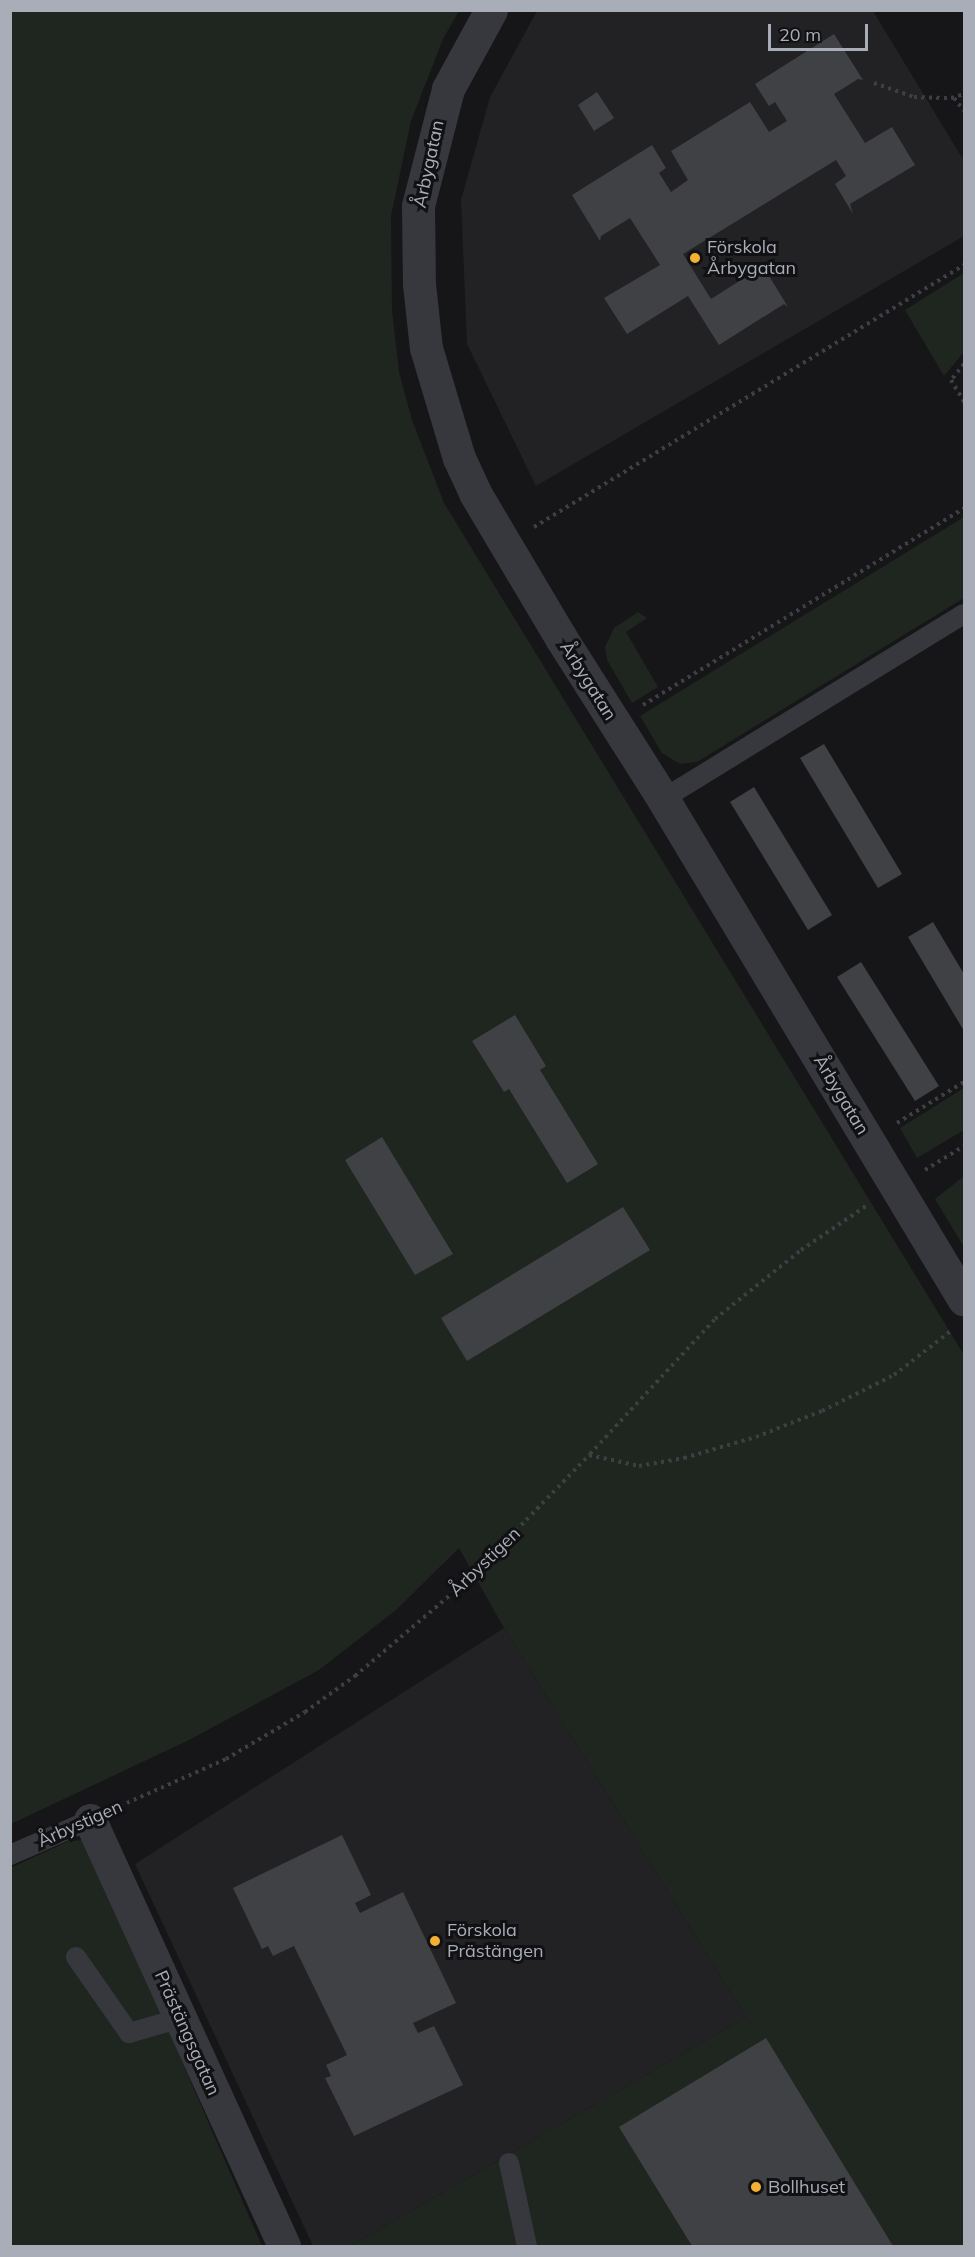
<!DOCTYPE html>
<meta charset="utf-8">
<style>
body{margin:0}
#map{position:relative;width:975px;height:2257px;overflow:hidden;background:#161618;font-family:Mulish,sans-serif}
div>[style]{position:absolute}
.built>*{inset:0;background:#222225}
.green>*{inset:0;background:#1e261f}
.building>*{inset:0;background:#404145}
.path>*{height:4px;margin-top:-2px;transform-origin:0;background:repeating-linear-gradient(90deg,#3d3f44 0 3px,transparent 0 7.5px)}
.lane>*{height:20px;margin:-10px;padding:0 10px;transform-origin:10px;border-radius:10px;background:#37383d}
.street>*{height:33px;margin:-16.5px;padding:0 16.5px;transform-origin:16.5px;border-radius:16.5px;background:#37383d}
.dots>*{width:16px;height:16px;translate:-50% -50%;box-sizing:border-box;border:3px solid #111113;border-radius:50%}
span{translate:-50% -50%;white-space:nowrap;text-align:center;line-height:1.15;-webkit-text-stroke:6px #111113;paint-order:stroke}
.street-label{font-size:18px;color:#a8adb8}
.poi-label{font-size:18px;color:#a8adb8}
.left{translate:0 -50%;text-align:left}
.frame{position:absolute;inset:0;border:12px solid #a8adb8;pointer-events:none}
.scale{position:absolute;left:768px;top:24px;width:100px;height:27px;box-sizing:border-box;border:3px solid #a8adb8;border-top:0;padding-left:8px;font-size:18px;line-height:21px;white-space:nowrap;color:#a8adb8;-webkit-text-stroke:4px #111113;paint-order:stroke}
</style>
<div id="map">
<div class="built">
<i style="clip-path:polygon(537px 11px,873px 11px,964px 161px,964px 236px,536px 486px,467px 344px,461px 200px,490px 97px)"></i>
<i style="clip-path:polygon(504px 1628px,746px 2017px,351px 2246px,313px 2246px,135px 1864px)"></i>
</div>
<div class="green">
<i style="clip-path:polygon(11px 11px,459px 11px,443px 39px,411px 121px,391px 216px,392px 310px,399px 372px,412px 420px,444px 503px,964px 1355px,964px 2246px,351px 2246px,746px 2017px,504px 1628px,459px 1548px,396px 1610px,319px 1670px,189px 1740px,11px 1824px)"></i>
<i style="clip-path:polygon(964px 273px,964px 352px,944px 376px,905px 310px)"></i>
<i style="clip-path:polygon(964px 517px,964px 598px,697px 762px,680px 764px,662px 753px,640px 716px)"></i>
<i style="clip-path:polygon(638px 612px,647px 618px,626px 632px,658px 687px,632px 703px,607px 660px,605px 647px,614px 628px)"></i>
<i style="clip-path:polygon(964px 1088px,964px 1130px,917px 1158px,900px 1128px)"></i>
<i style="clip-path:polygon(964px 1176px,964px 1247px,935px 1199px)"></i>
<i style="clip-path:polygon(86px 1840px,262px 2246px,11px 2246px,10px 1868px,69px 1841px)"></i>
</div>
<div class="building">
<i style="clip-path:polygon(834px 34px,863px 80px,858px 79px,834px 94px,865px 143px,892px 127px,915px 165px,850px 204px,853px 214px,835px 184px,846px 176px,836px 160px,683px 254px,711px 299px,763px 266px,788px 307px,784px 304px,719px 345px,688px 296px,627px 334px,604px 298px,660px 265px,630px 218px,601px 236px,600px 241px,572px 195px,652px 145px,666px 168px,659px 173px,671px 192px,688px 180px,671px 151px,750px 102px,769px 132px,787px 121px,775px 102px,769px 106px,755px 84px)"></i>
<i style="clip-path:polygon(597px 92px,614px 118px,594px 131px,578px 105px)"></i>
<i style="clip-path:polygon(824px 744px,902px 874px,878px 888px,800px 758px)"></i>
<i style="clip-path:polygon(754px 787px,832px 915px,808px 930px,730px 802px)"></i>
<i style="clip-path:polygon(933px 922px,964px 974px,964px 1031px,908px 937px)"></i>
<i style="clip-path:polygon(861px 962px,939px 1086px,915px 1101px,837px 977px)"></i>
<i style="clip-path:polygon(515px 1015px,546px 1066px,540px 1070px,598px 1164px,567px 1183px,509px 1089px,504px 1092px,472px 1041px)"></i>
<i style="clip-path:polygon(382px 1137px,453px 1254px,415px 1275px,345px 1160px)"></i>
<i style="clip-path:polygon(623px 1207px,650px 1250px,467px 1361px,441px 1318px)"></i>
<i style="clip-path:polygon(342px 1835px,371px 1895px,355px 1903px,360px 1913px,403px 1892px,456px 2003px,413px 2023px,418px 2033px,434px 2026px,463px 2085px,354px 2136px,325px 2078px,331px 2076px,326px 2065px,347px 2055px,294px 1946px,273px 1956px,268px 1946px,262px 1949px,233px 1888px)"></i>
<i style="clip-path:polygon(766px 2038px,893px 2246px,692px 2246px,619px 2127px)"></i>
</div>
<div class="path">
<i style="left:874px;top:83px;width:42px;rotate:19.3deg"></i>
<i style="left:914px;top:97px;width:37px;rotate:2deg"></i>
<i style="left:951px;top:98px;width:14px;rotate:-17deg"></i>
<i style="left:954px;top:98px;width:16px;rotate:52deg"></i>
<i style="left:964px;top:364px;width:21px;rotate:129deg"></i>
<i style="left:951px;top:380px;width:26px;rotate:59deg"></i>
<i style="left:534px;top:527px;width:504px;rotate:-31.35deg"></i>
<i style="left:643px;top:705px;width:377px;rotate:-31.5deg"></i>
<i style="left:897px;top:1123px;width:79px;rotate:-31.5deg"></i>
<i style="left:925px;top:1170px;width:46px;rotate:-31.6deg"></i>
<i style="left:590px;top:1454px;width:184px;rotate:-47.2deg"></i>
<i style="left:715px;top:1319px;width:110px;rotate:-38.7deg"></i>
<i style="left:801px;top:1250px;width:82px;rotate:-34.1deg"></i>
<i style="left:120px;top:1806px;width:116px;rotate:-23.9deg"></i>
<i style="left:226px;top:1759px;width:92px;rotate:-30.7deg"></i>
<i style="left:305px;top:1712px;width:62px;rotate:-35.8deg"></i>
<i style="left:355px;top:1676px;width:150px;rotate:-40.4deg"></i>
<i style="left:469px;top:1579px;width:173px;rotate:-45.9deg"></i>
<i style="left:589px;top:1455px;width:51px;rotate:12.4deg"></i>
<i style="left:639px;top:1466px;width:46px;rotate:-10.1deg"></i>
<i style="left:684px;top:1458px;width:75px;rotate:-16.3deg"></i>
<i style="left:756px;top:1437px;width:71px;rotate:-21.5deg"></i>
<i style="left:822px;top:1411px;width:80px;rotate:-26.6deg"></i>
<i style="left:894px;top:1375px;width:73px;rotate:-37.8deg"></i>
</div>
<div class="lane">
<i style="left:663px;top:799px;width:353px;rotate:-31.6deg"></i>
<i style="left:10px;top:1855px;width:87px;rotate:-23.6deg"></i>
<i style="left:76px;top:1957px;width:93px;rotate:55.1deg"></i>
<i style="left:129px;top:2033px;width:54px;rotate:-16.1deg"></i>
<i style="left:509px;top:2163px;width:85px;rotate:77.8deg"></i>
</div>
<div class="street">
<i style="left:491px;top:10px;width:90px;rotate:118.6deg"></i>
<i style="left:448px;top:89px;width:121px;rotate:104.4deg"></i>
<i style="left:418px;top:206px;width:78px;rotate:89.3deg"></i>
<i style="left:419px;top:284px;width:64px;rotate:83.8deg"></i>
<i style="left:426px;top:348px;width:115px;rotate:73.3deg"></i>
<i style="left:459px;top:458px;width:38px;rotate:65deg"></i>
<i style="left:475px;top:493px;width:169px;rotate:59.3deg"></i>
<i style="left:561px;top:638px;width:191px;rotate:57.6deg"></i>
<i style="left:663px;top:799px;width:584px;rotate:59deg"></i>
<i style="left:90px;top:1820px;width:468px;rotate:65.5deg"></i>
</div>
<div class="dots">
<i style="left:695px;top:258px;background:#f2b134"></i>
<i style="left:435px;top:1941px;background:#f2b134"></i>
<i style="left:756px;top:2187px;background:#f2b134"></i>
</div>
<div class="street-label">
<span style="left:429px;top:164px;rotate:-78deg">Årbygatan</span>
<span style="left:588px;top:681px;rotate:58deg">Årbygatan</span>
<span style="left:841px;top:1095px;rotate:59deg">Årbygatan</span>
<span style="left:485px;top:1562px;rotate:-44deg">Årbystigen</span>
<span style="left:80px;top:1824px;rotate:-24deg">Årbystigen</span>
<span style="left:187px;top:2033px;rotate:66deg">Prästängsgatan</span>
</div>
<div class="poi-label">
<span class="left" style="left:707px;top:258px">Förskola<br>Årbygatan</span>
<span class="left" style="left:447px;top:1941px">Förskola<br>Prästängen</span>
<span class="left" style="left:768px;top:2187px">Bollhuset</span>
</div>
<div class="frame"></div>
<div class="scale">20 m</div>
</div>
